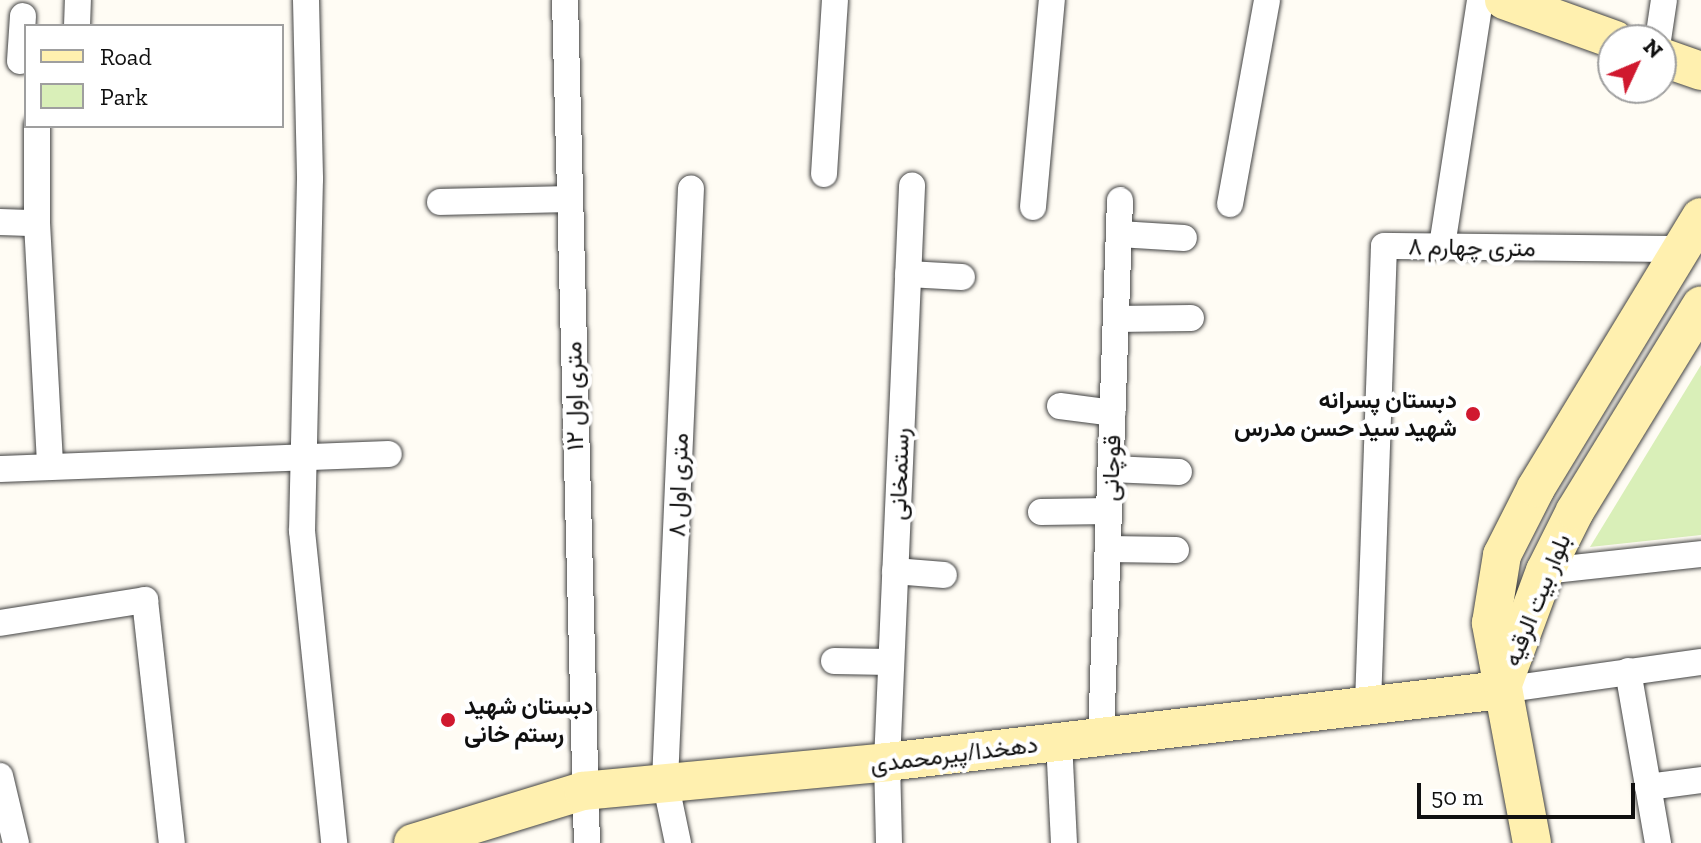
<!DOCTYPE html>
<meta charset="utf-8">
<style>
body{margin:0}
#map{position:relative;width:1701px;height:843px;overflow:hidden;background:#fffcf4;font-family:"Zilla Slab",Vazirmatn,serif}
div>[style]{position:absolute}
.green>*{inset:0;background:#d9efb8}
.roads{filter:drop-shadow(0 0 2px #434343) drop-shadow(0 0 2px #434343)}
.street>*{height:26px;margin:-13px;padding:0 13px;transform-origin:13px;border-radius:13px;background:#fff}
.secondary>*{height:38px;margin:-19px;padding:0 19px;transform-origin:19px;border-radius:19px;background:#fff0af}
.dots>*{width:22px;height:22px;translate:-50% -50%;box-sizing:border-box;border:4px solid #fff;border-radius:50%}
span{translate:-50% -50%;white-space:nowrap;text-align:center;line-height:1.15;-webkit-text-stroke:8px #fff;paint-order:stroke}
.street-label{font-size:24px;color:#101010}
.poi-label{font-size:24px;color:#101010;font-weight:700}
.right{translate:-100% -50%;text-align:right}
.left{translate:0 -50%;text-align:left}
.legend{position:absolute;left:24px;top:24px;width:260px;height:104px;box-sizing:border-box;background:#fff;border:2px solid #9f9f9f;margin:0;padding:10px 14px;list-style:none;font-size:24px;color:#101010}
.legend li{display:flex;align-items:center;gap:16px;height:40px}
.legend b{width:40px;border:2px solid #9f9f9f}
.north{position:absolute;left:1597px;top:24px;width:80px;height:80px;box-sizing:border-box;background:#fff;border:2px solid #9f9f9f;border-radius:50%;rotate:46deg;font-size:22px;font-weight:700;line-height:32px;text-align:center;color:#101010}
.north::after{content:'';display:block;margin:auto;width:28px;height:36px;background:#d0192f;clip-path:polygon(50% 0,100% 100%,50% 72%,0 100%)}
.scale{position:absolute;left:1417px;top:783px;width:218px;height:36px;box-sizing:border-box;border:4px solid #101010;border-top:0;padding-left:10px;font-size:24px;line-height:28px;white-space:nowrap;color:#101010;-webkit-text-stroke:6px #fff;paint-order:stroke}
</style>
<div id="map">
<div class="green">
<i style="clip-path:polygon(1701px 365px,1701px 535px,1590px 547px)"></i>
</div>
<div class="roads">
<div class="street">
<i style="left:306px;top:0;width:179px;rotate:88.7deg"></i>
<i style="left:310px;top:179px;width:352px;rotate:91.3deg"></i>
<i style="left:302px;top:531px;width:314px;rotate:84.1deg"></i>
<i style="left:565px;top:0;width:843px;rotate:88.51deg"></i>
<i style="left:77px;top:26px;width:26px;rotate:-88deg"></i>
<i style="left:1658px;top:40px;width:40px;rotate:-81.5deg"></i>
<i style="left:20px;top:61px;width:45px;rotate:-86.2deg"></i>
<i style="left:824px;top:174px;width:174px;rotate:-86.4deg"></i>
<i style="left:440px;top:202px;width:129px;rotate:-1.3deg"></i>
<i style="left:1230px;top:204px;width:207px;rotate:-79.7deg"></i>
<i style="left:1033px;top:207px;width:208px;rotate:-84.8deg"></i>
<i style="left:0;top:222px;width:37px;rotate:2deg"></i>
<i style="left:37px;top:223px;width:240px;rotate:86.9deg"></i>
<i style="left:37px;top:223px;width:97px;rotate:-90deg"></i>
<i style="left:1119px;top:234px;width:65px;rotate:3.5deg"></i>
<i style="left:1442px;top:246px;width:249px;rotate:-81.2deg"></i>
<i style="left:908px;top:274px;width:54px;rotate:3.2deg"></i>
<i style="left:1116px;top:319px;width:75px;rotate:-0.8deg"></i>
<i style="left:1060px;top:406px;width:53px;rotate:7.5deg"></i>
<i style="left:0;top:469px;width:389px;rotate:-2.2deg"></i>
<i style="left:1111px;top:469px;width:68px;rotate:2.5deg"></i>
<i style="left:1041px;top:512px;width:68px;rotate:-0.8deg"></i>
<i style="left:1108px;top:549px;width:68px;rotate:0.8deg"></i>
<i style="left:895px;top:571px;width:49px;rotate:4.7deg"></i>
<i style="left:1545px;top:571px;width:157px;rotate:-6.2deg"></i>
<i style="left:0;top:623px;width:147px;rotate:-9deg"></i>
<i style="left:145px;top:600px;width:244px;rotate:83.7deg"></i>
<i style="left:834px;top:661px;width:57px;rotate:1deg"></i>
<i style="left:1628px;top:671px;width:175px;rotate:80.1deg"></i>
<i style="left:1501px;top:690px;width:202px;rotate:-8deg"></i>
<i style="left:1368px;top:704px;width:458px;rotate:-88deg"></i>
<i style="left:1384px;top:246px;width:298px;rotate:0.6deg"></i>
<i style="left:1101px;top:736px;width:536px;rotate:-87.97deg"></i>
<i style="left:1059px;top:741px;width:102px;rotate:87.2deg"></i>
<i style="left:0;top:776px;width:69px;rotate:76.6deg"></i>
<i style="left:1648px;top:787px;width:53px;rotate:-7.5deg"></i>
<i style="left:678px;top:843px;width:63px;rotate:-101.8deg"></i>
<i style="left:665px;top:781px;width:593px;rotate:-87.49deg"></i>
<i style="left:889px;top:843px;width:81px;rotate:-91.4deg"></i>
<i style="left:887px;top:762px;width:577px;rotate:-87.51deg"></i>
</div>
<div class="secondary">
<i style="left:1504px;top:0;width:118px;rotate:19.8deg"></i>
<i style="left:1661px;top:57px;width:42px;rotate:19.3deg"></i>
<i style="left:1502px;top:687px;width:124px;rotate:-69.7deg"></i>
<i style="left:1545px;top:571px;width:67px;rotate:-63.4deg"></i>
<i style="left:1575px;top:511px;width:241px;rotate:-58.5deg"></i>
<i style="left:413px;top:843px;width:178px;rotate:-17deg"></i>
<i style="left:583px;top:791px;width:305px;rotate:-5.4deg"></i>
<i style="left:887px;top:762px;width:618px;rotate:-6.69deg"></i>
<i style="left:1532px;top:843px;width:224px;rotate:-100.6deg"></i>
<i style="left:1491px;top:623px;width:69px;rotate:-80.8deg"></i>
<i style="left:1502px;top:555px;width:75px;rotate:-63.1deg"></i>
<i style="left:1536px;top:488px;width:317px;rotate:-58.7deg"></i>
</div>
</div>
<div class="dots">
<i style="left:1473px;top:414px;background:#d0192f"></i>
<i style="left:448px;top:720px;background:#d0192f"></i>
</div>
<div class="street-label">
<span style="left:1472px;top:247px;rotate:1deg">۸ متری چهارم</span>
<span style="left:574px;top:396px;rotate:-91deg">۱۲ متری اول</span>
<span style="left:1111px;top:468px;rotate:-88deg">قوچانی</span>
<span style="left:899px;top:474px;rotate:-88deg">رستمخانی</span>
<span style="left:678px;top:485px;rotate:-88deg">۸ متری اول</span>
<span style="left:1537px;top:600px;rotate:-68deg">بلوار بیت الرقیه</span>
<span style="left:954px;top:754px;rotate:-7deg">دهخدا/پیرمحمدی</span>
</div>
<div class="poi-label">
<span class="right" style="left:1457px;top:414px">دبستان پسرانه<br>شهید سید حسن مدرس</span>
<span class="left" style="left:464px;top:720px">دبستان شهید<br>رستم خانی</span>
</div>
<ul class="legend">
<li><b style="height:10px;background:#fff0af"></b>Road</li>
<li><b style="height:22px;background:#d9efb8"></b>Park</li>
</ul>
<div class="north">N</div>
<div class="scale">50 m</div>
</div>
